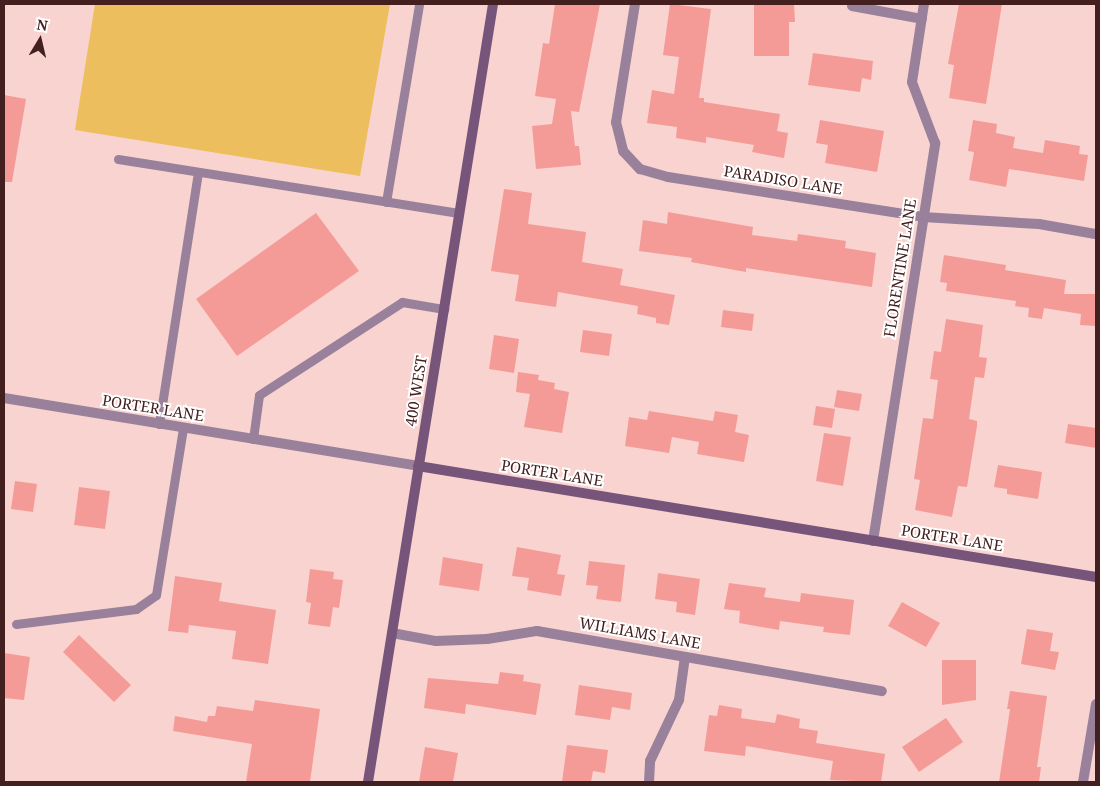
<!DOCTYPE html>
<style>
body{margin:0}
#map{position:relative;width:1100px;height:786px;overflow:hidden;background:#f9d3d0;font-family:"Noto Serif",serif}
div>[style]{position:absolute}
.green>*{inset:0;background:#edbe5e}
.building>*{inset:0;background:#f59b97}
.lane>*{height:9px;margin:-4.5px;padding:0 4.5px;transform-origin:4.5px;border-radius:4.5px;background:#99819c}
.street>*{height:10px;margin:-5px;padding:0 5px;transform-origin:5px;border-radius:5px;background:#99819c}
.secondary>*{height:10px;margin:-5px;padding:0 5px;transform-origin:5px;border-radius:5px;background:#77557b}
span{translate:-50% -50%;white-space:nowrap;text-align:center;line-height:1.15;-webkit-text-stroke:4px #fff;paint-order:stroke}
.street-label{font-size:15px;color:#43201f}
.frame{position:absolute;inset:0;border:5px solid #43201f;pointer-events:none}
.north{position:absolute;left:15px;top:15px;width:50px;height:50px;-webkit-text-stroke:4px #fff;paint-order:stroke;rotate:9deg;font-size:14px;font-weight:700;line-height:20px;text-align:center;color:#43201f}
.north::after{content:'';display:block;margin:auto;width:18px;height:22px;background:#43201f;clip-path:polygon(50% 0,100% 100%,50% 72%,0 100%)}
</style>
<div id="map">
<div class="green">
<i style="clip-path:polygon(95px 4px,390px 4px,360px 176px,75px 130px)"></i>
</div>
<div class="building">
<i style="clip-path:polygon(555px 4px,600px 4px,579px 112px,571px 111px,575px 146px,579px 146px,581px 165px,536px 169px,532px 126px,552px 124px,556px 99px,535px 96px,543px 43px,549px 44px)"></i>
<i style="clip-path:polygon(670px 4px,711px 9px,699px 98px,704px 98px,704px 102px,780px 114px,777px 131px,788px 133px,784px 158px,752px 152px,754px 145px,706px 137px,706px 143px,676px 138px,677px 127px,647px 123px,652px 90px,674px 94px,679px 57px,663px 55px)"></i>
<i style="clip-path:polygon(754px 4px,794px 4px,795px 22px,789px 22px,789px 56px,754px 56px)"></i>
<i style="clip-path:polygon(959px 4px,1002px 4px,986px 104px,949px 98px,954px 65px,948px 64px)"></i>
<i style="clip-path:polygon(813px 53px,873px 61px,871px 80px,862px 78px,860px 92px,808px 85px)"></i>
<i style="clip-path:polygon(4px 95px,26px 99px,12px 182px,4px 182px)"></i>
<i style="clip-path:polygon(820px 120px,884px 131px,877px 172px,825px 163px,828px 145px,816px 143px)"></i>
<i style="clip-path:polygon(973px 120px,997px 124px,996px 133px,1015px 137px,1013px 148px,1043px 153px,1045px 140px,1080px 146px,1079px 154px,1088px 155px,1084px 181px,1009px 169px,1006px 187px,969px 180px,974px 152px,968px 151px)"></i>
<i style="clip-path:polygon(504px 189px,532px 193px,528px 224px,586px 232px,582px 262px,623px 269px,620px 285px,675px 295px,669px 325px,656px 323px,656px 318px,637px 314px,638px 306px,558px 292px,556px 307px,515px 301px,519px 275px,491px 271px)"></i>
<i style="clip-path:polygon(668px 212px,753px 227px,752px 235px,797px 241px,798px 234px,846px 241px,845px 248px,876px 253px,872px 287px,746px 268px,746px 272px,691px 262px,692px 258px,639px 251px,643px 220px,667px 224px)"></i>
<i style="clip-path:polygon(316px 213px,359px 271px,237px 356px,196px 299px)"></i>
<i style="clip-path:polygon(944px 255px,1006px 265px,1005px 270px,1066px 280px,1064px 294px,1096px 294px,1096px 326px,1080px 325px,1081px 314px,1044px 308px,1042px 319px,1028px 317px,1029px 308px,1015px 306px,1016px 301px,946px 291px,947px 283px,940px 282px)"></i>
<i style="clip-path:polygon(723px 310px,754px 314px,752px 331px,721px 327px)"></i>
<i style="clip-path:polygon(946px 319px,983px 325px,979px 357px,987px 358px,984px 378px,975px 377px,969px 419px,977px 421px,977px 426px,967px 487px,958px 486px,952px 517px,915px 510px,920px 480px,914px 479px,923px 418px,933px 419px,938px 380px,930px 379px,934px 351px,941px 352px)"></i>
<i style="clip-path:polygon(583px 330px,612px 334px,609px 356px,580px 352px)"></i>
<i style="clip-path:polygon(494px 335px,519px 339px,514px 373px,489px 369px)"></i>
<i style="clip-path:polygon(518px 372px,539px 375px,538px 380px,555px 383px,554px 389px,569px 392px,562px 433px,524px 427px,530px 394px,516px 392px)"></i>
<i style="clip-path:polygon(837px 390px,862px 394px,859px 411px,834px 407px)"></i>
<i style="clip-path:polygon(816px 406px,835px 409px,832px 428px,813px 425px)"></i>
<i style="clip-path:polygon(649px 411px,713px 421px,715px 411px,738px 415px,735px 432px,749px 435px,744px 462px,697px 454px,699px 442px,672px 437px,669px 453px,625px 446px,629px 417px,647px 420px)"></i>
<i style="clip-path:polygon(1068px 424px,1096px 428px,1096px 448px,1065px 443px)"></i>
<i style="clip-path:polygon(824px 433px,851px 437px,843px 486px,816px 481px)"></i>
<i style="clip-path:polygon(998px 465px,1042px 472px,1038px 499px,1007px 494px,1007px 489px,994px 487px)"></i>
<i style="clip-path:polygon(15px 481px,37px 484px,33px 512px,11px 509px)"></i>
<i style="clip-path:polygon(79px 487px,110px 491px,105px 529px,74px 525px)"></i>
<i style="clip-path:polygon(517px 547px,561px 555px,557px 574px,565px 575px,561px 596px,527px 590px,529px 578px,512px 576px)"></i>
<i style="clip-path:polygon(443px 557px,483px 564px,479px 591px,439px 585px)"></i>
<i style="clip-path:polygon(589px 561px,625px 565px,621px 602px,596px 599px,598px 586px,586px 585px)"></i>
<i style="clip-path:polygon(310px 569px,334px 572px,333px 579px,343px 580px,339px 608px,333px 607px,330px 627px,308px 624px,311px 603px,306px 602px)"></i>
<i style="clip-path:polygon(658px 573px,700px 579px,695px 615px,676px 612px,677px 602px,655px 599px)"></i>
<i style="clip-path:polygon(175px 576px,222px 583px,219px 601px,276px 610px,268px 664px,232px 659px,236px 631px,189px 625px,188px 633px,168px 631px)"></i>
<i style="clip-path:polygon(729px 583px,766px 588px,764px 597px,800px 602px,801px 593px,854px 600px,850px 635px,823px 632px,824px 627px,780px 621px,779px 630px,739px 623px,740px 611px,724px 609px)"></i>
<i style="clip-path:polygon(902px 602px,940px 623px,926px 647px,888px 626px)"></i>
<i style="clip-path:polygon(1027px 629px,1053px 633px,1050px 651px,1059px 652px,1055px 670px,1021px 664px)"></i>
<i style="clip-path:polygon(79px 635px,131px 685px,114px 702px,63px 652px)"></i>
<i style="clip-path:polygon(4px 653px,30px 657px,24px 700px,4px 698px)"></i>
<i style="clip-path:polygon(942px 660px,976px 660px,976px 700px,942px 705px)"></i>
<i style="clip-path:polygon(500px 672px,524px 675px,523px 681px,541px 684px,536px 715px,466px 704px,465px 714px,424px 708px,428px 678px,498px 684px)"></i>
<i style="clip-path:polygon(579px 685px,632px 693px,630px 710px,612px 707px,610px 720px,575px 715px)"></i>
<i style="clip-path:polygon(1010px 691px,1047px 696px,1037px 767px,1041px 767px,1039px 782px,999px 782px,1010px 709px,1007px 709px)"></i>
<i style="clip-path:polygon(255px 700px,320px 709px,310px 782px,246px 782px,252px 744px,173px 731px,175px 716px,207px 722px,208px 716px,215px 716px,217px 706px,253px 711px)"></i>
<i style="clip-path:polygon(719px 705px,742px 709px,741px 718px,775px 723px,777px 714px,800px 719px,799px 728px,818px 731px,816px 743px,885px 754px,881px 782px,830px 780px,833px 761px,746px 746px,745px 756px,704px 751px,709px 715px,717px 716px)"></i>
<i style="clip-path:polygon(946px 718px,963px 742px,919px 772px,902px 747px)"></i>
<i style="clip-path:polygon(567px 745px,608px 750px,605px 773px,593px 771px,591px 782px,562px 782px)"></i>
<i style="clip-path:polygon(425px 747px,458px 753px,453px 782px,419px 782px)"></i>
</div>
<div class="lane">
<i style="left:118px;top:159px;width:345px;rotate:9deg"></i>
<i style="left:386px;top:202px;width:201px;rotate:-80.5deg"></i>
<i style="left:159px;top:424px;width:255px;rotate:-81.2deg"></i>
<i style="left:253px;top:439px;width:44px;rotate:-82.2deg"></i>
<i style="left:259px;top:395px;width:171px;rotate:-33deg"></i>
<i style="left:402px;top:302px;width:43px;rotate:9.5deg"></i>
<i style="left:16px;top:624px;width:121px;rotate:-7.1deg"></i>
<i style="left:136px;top:609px;width:24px;rotate:-35deg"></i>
<i style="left:156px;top:595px;width:169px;rotate:-80.8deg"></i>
</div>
<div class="street">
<i style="left:635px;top:4px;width:120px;rotate:99.1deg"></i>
<i style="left:616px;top:122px;width:30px;rotate:76deg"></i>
<i style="left:623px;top:151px;width:25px;rotate:47deg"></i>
<i style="left:640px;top:169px;width:29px;rotate:16deg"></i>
<i style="left:668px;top:177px;width:258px;rotate:8.9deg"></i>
<i style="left:923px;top:217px;width:116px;rotate:3.5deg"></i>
<i style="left:1039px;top:224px;width:57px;rotate:10.1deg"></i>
<i style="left:852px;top:6px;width:71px;rotate:10.5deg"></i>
<i style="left:4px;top:398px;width:420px;rotate:9.3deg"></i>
<i style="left:873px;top:541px;width:403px;rotate:-81.1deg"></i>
<i style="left:935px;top:143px;width:65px;rotate:-110.7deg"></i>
<i style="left:912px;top:82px;width:79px;rotate:-81.3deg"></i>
<i style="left:392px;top:633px;width:45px;rotate:10.3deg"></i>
<i style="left:436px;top:641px;width:51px;rotate:-2.2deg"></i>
<i style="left:487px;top:639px;width:51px;rotate:-9.1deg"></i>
<i style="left:537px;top:631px;width:350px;rotate:9.9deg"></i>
<i style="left:649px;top:782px;width:21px;rotate:-87deg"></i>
<i style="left:650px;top:761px;width:68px;rotate:-64.6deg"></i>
<i style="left:679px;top:700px;width:43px;rotate:-82.1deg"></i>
<i style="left:1083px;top:782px;width:79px;rotate:-80.5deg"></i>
</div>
<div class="secondary">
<i style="left:418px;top:466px;width:687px;rotate:9.3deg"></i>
<i style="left:368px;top:782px;width:788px;rotate:-80.87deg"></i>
</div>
<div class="street-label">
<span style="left:783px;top:180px;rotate:9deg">PARADISO LANE</span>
<span style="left:900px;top:268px;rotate:-81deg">FLORENTINE LANE</span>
<span style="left:416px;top:391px;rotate:-81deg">400 WEST</span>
<span style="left:153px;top:408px;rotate:9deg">PORTER LANE</span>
<span style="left:552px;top:473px;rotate:9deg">PORTER LANE</span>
<span style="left:952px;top:538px;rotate:9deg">PORTER LANE</span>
<span style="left:640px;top:633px;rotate:10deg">WILLIAMS LANE</span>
</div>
<div class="frame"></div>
<div class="north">N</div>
</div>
